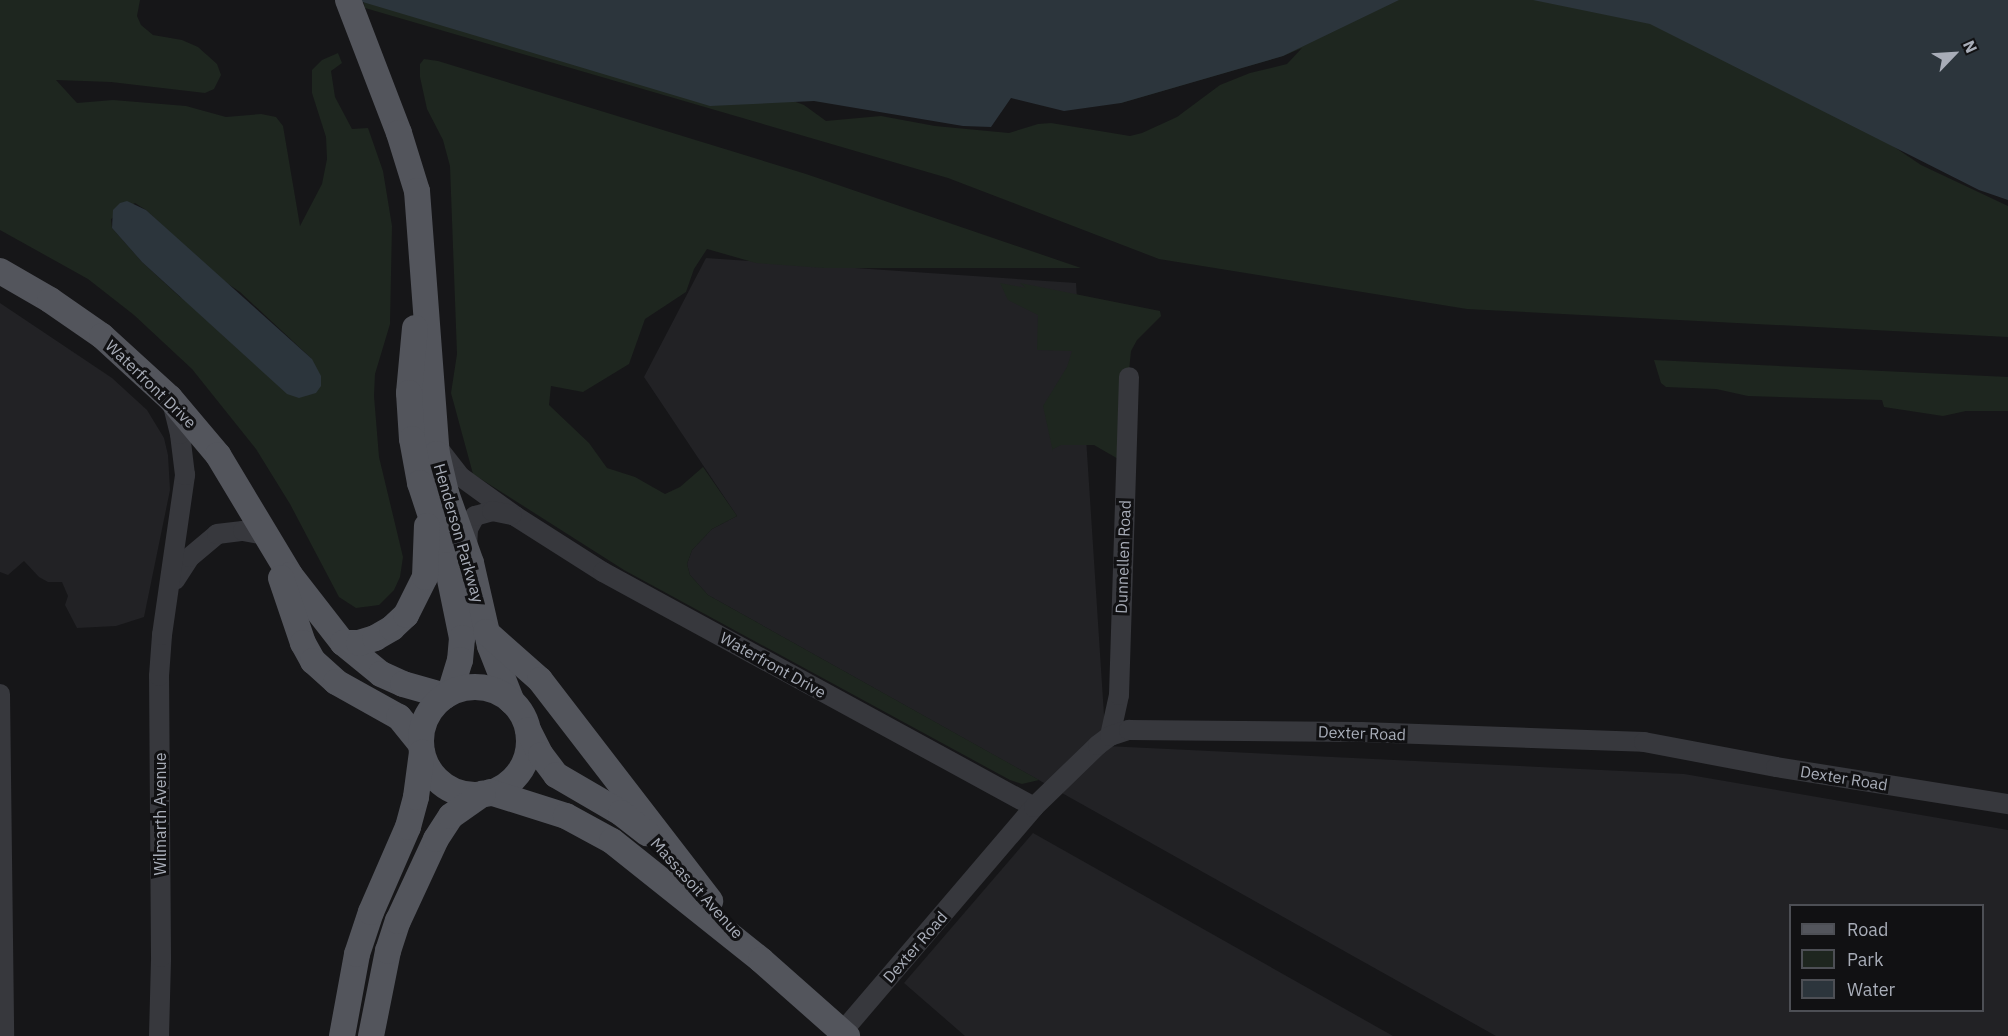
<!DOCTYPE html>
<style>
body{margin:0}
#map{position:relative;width:2008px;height:1036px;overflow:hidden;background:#161618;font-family:"IBM Plex Sans",sans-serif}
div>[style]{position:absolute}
.built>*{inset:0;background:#222225}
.green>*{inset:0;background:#1e261f}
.water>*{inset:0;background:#2c353c}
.minor>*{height:20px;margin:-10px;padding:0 10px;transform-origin:10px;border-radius:10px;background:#37383d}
.major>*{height:26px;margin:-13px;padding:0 13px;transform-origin:13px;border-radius:13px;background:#53555c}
.major>.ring{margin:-13px;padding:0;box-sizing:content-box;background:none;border:26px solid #53555c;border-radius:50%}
span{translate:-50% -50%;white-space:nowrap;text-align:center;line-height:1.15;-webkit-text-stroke:6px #111113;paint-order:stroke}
.street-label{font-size:16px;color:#a8adb8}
.legend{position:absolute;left:1789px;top:904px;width:195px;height:108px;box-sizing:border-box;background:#111113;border:2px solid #4d4f55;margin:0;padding:8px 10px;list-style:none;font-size:18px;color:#a8adb8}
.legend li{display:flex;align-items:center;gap:12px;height:30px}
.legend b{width:30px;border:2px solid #4d4f55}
.north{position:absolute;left:1924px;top:24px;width:60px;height:60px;-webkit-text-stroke:4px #111113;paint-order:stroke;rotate:65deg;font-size:16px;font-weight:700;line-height:24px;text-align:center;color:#a8adb8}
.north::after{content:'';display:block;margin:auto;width:21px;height:27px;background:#a8adb8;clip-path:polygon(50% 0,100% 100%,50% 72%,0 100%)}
</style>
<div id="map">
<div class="built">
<i style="clip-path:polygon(evenodd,706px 258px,1076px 283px,1106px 746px,1684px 774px,2008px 830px,2008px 1036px,1496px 1036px,708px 595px,690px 575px,687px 564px,692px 550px,712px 529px,737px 516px,644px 377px,706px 258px,1790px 906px,1982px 906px,1982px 1010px,1790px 1010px,1790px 906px)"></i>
<i style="clip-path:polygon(0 303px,112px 378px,147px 410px,164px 438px,168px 455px,170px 490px,144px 617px,116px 626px,77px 628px,65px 605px,68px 596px,62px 582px,48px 582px,39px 577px,24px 561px,8px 575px,0 572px)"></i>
<i style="clip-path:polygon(1033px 833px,1393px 1036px,965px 1036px,904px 983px)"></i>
</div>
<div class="green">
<i style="clip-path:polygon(evenodd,0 0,140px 0,137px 16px,141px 25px,153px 35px,182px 40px,198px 47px,217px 64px,221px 75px,214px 89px,205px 93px,111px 82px,56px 80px,77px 103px,113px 100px,186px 106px,226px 117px,261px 114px,276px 117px,283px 126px,300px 226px,322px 184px,327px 159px,326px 137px,312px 93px,312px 70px,322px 60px,338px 53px,342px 63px,331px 71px,335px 97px,352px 129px,368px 128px,383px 171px,392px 226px,390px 324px,375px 374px,374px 396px,379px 457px,403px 557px,400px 577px,394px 590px,379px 605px,356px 608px,339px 597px,290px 504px,256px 449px,192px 369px,134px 315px,88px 279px,0 230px,0 0,135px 203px,146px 210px,218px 277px,240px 292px,312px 359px,180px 297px,142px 262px,112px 228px,111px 219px,135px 203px)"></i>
<i style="clip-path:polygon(363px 0,793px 101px,804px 105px,826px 121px,881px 116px,935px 126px,1009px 133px,1038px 124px,1051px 123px,1130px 136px,1142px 133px,1177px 117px,1220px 85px,1250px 73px,1287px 64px,1302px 48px,1283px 56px,1121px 103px,1141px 0,1724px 0,1875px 134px,1921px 165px,2008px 206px,2008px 337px,1467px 309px,1159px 259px,948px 178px,365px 8px)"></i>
<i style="clip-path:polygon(424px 59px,438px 61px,806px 174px,1081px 268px,824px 268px,756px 263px,707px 249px,694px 269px,686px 292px,645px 319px,629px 364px,583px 392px,551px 386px,549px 405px,589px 443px,607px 468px,635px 477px,665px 494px,680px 487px,703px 467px,737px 516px,712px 529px,692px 550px,687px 564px,690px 575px,708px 595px,1039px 780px,1022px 784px,1010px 780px,624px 570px,473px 474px,451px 393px,457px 354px,450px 166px,443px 140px,427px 109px,420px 77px,420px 64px)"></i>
<i style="clip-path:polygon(1000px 283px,1026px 288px,1020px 283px,1160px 311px,1161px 316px,1137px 340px,1131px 351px,1120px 460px,1094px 445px,1061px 445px,1053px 449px,1053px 452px,1043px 406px,1067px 367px,1072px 351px,1037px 350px,1038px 315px,1008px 300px)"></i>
<i style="clip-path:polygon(1654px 360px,2008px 377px,2008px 411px,1966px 411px,1943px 416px,1884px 407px,1882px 400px,1748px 396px,1716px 389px,1666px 387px,1661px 383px)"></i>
</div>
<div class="water">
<i style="clip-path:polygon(356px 0,1399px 0,1283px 56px,1121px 103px,1064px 111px,1011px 98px,991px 127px,963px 126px,814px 101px,710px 106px)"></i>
<i style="clip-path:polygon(1533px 0,2008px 0,2008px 200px,1979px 190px,1650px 24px)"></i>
<i style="clip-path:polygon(127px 201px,146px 210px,312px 359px,321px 376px,321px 386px,316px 393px,299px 398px,287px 394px,142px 262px,112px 228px,113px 210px,120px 203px)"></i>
</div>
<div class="minor">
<i style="left:438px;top:448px;width:37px;rotate:52deg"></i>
<i style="left:461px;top:477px;width:67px;rotate:35.8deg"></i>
<i style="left:515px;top:516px;width:104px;rotate:32.5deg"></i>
<i style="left:603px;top:572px;width:491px;rotate:28.6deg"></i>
<i style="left:467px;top:548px;width:19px;rotate:-87deg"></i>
<i style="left:468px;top:529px;width:15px;rotate:-62deg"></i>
<i style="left:475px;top:516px;width:18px;rotate:-16deg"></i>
<i style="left:492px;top:511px;width:20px;rotate:11deg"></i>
<i style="left:175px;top:580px;width:27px;rotate:-57deg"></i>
<i style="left:190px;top:557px;width:35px;rotate:-40deg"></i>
<i style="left:217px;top:534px;width:26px;rotate:-7deg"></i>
<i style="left:243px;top:531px;width:22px;rotate:10deg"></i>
<i style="left:0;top:694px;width:342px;rotate:89.3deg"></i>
<i style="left:1110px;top:736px;width:42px;rotate:-77.6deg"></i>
<i style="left:1119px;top:695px;width:318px;rotate:-88.2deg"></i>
<i style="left:842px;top:1032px;width:296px;rotate:-49.5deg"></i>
<i style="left:1034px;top:807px;width:89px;rotate:-44.1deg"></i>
<i style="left:1098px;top:745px;width:15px;rotate:-37deg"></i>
<i style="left:1110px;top:736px;width:20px;rotate:-18deg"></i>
<i style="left:1129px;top:730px;width:232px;rotate:0.5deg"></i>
<i style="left:1361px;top:732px;width:283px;rotate:2deg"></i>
<i style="left:1644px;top:742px;width:134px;rotate:10.7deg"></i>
<i style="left:1776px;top:767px;width:235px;rotate:9.1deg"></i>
<i style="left:159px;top:1036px;width:79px;rotate:-88.5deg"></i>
<i style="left:161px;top:957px;width:281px;rotate:-90.4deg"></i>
<i style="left:159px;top:676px;width:41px;rotate:-85.8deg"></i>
<i style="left:162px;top:635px;width:162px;rotate:-81.8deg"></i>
<i style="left:185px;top:475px;width:41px;rotate:-97deg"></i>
<i style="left:180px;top:434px;width:32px;rotate:-104deg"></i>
</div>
<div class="major">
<i style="left:348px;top:0;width:142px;rotate:69deg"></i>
<i style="left:399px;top:133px;width:61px;rotate:72.8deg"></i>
<i style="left:417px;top:191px;width:264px;rotate:85.7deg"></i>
<i style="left:437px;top:454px;width:40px;rotate:77deg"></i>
<i style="left:446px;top:493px;width:74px;rotate:70.3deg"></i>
<i style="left:471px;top:563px;width:85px;rotate:77.1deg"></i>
<i style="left:490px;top:646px;width:60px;rotate:68.6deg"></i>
<i style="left:0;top:271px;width:58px;rotate:30.1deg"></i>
<i style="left:50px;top:300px;width:63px;rotate:34.7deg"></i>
<i style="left:102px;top:336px;width:92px;rotate:42.4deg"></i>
<i style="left:170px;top:398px;width:75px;rotate:49.9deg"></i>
<i style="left:218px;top:455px;width:140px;rotate:59deg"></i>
<i style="left:290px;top:575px;width:86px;rotate:52.1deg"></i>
<i style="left:343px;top:643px;width:49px;rotate:39.2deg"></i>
<i style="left:381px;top:674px;width:24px;rotate:24deg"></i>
<i style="left:403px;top:684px;width:44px;rotate:15.9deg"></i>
<i style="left:415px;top:328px;width:65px;rotate:95.3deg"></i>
<i style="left:409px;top:393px;width:46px;rotate:86.3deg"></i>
<i style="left:412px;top:439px;width:45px;rotate:79.7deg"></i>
<i style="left:420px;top:483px;width:86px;rotate:71.8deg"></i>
<i style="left:447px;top:565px;width:75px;rotate:78.4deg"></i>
<i style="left:462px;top:638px;width:22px;rotate:95deg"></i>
<i style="left:460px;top:660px;width:34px;rotate:107deg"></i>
<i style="left:281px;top:578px;width:69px;rotate:71.3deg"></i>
<i style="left:303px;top:643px;width:21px;rotate:61deg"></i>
<i style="left:313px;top:661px;width:31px;rotate:42deg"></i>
<i style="left:336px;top:682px;width:72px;rotate:29.1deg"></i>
<i style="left:399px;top:717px;width:35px;rotate:51deg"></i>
<i style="left:486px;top:632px;width:72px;rotate:41.6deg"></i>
<i style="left:540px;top:680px;width:279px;rotate:52.4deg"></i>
<i style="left:343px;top:643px;width:16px"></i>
<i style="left:359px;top:643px;width:17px;rotate:-17deg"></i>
<i style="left:375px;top:638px;width:20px;rotate:-30deg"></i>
<i style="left:392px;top:628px;width:19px;rotate:-43deg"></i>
<i style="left:406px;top:615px;width:42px;rotate:-63.4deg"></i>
<i style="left:425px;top:577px;width:51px;rotate:-87.8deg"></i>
<i class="ring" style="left:421px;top:687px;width:82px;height:82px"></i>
<i style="left:528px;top:730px;width:28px;rotate:63deg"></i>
<i style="left:541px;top:755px;width:25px;rotate:53deg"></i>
<i style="left:556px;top:775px;width:75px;rotate:30.3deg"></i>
<i style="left:621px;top:813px;width:33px;rotate:38deg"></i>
<i style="left:490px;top:792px;width:80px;rotate:17.5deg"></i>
<i style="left:566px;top:816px;width:52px;rotate:28.5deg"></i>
<i style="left:612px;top:841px;width:191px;rotate:38.6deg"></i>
<i style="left:761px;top:960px;width:115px;rotate:41.5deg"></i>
<i style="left:342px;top:1036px;width:83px;rotate:-79.6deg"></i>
<i style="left:357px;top:954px;width:44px;rotate:-71.6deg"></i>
<i style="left:371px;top:912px;width:93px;rotate:-66.5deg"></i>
<i style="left:408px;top:827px;width:31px;rotate:-75deg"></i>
<i style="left:416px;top:797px;width:45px;rotate:-82.4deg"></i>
<i style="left:371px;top:1036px;width:87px;rotate:-78.7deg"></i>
<i style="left:388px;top:951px;width:32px;rotate:-72deg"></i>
<i style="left:398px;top:921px;width:90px;rotate:-65.1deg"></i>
<i style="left:436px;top:839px;width:27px;rotate:-57deg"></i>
<i style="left:451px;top:816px;width:39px;rotate:-35deg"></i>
</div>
<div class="street-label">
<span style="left:151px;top:384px;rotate:44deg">Waterfront Drive</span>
<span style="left:459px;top:533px;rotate:74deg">Henderson Parkway</span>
<span style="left:1123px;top:557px;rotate:-88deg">Dunnellen Road</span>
<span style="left:773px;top:665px;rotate:29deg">Waterfront Drive</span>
<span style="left:1362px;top:733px;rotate:2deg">Dexter Road</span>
<span style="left:1844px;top:778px;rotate:9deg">Dexter Road</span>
<span style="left:160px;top:814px;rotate:-90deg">Wilmarth Avenue</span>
<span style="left:697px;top:888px;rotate:48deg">Massasoit Avenue</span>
<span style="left:915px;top:947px;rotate:-49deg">Dexter Road</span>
</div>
<ul class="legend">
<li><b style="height:8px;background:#53555c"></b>Road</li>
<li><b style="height:16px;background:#1e261f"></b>Park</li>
<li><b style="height:16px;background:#2c353c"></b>Water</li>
</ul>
<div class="north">N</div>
</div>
